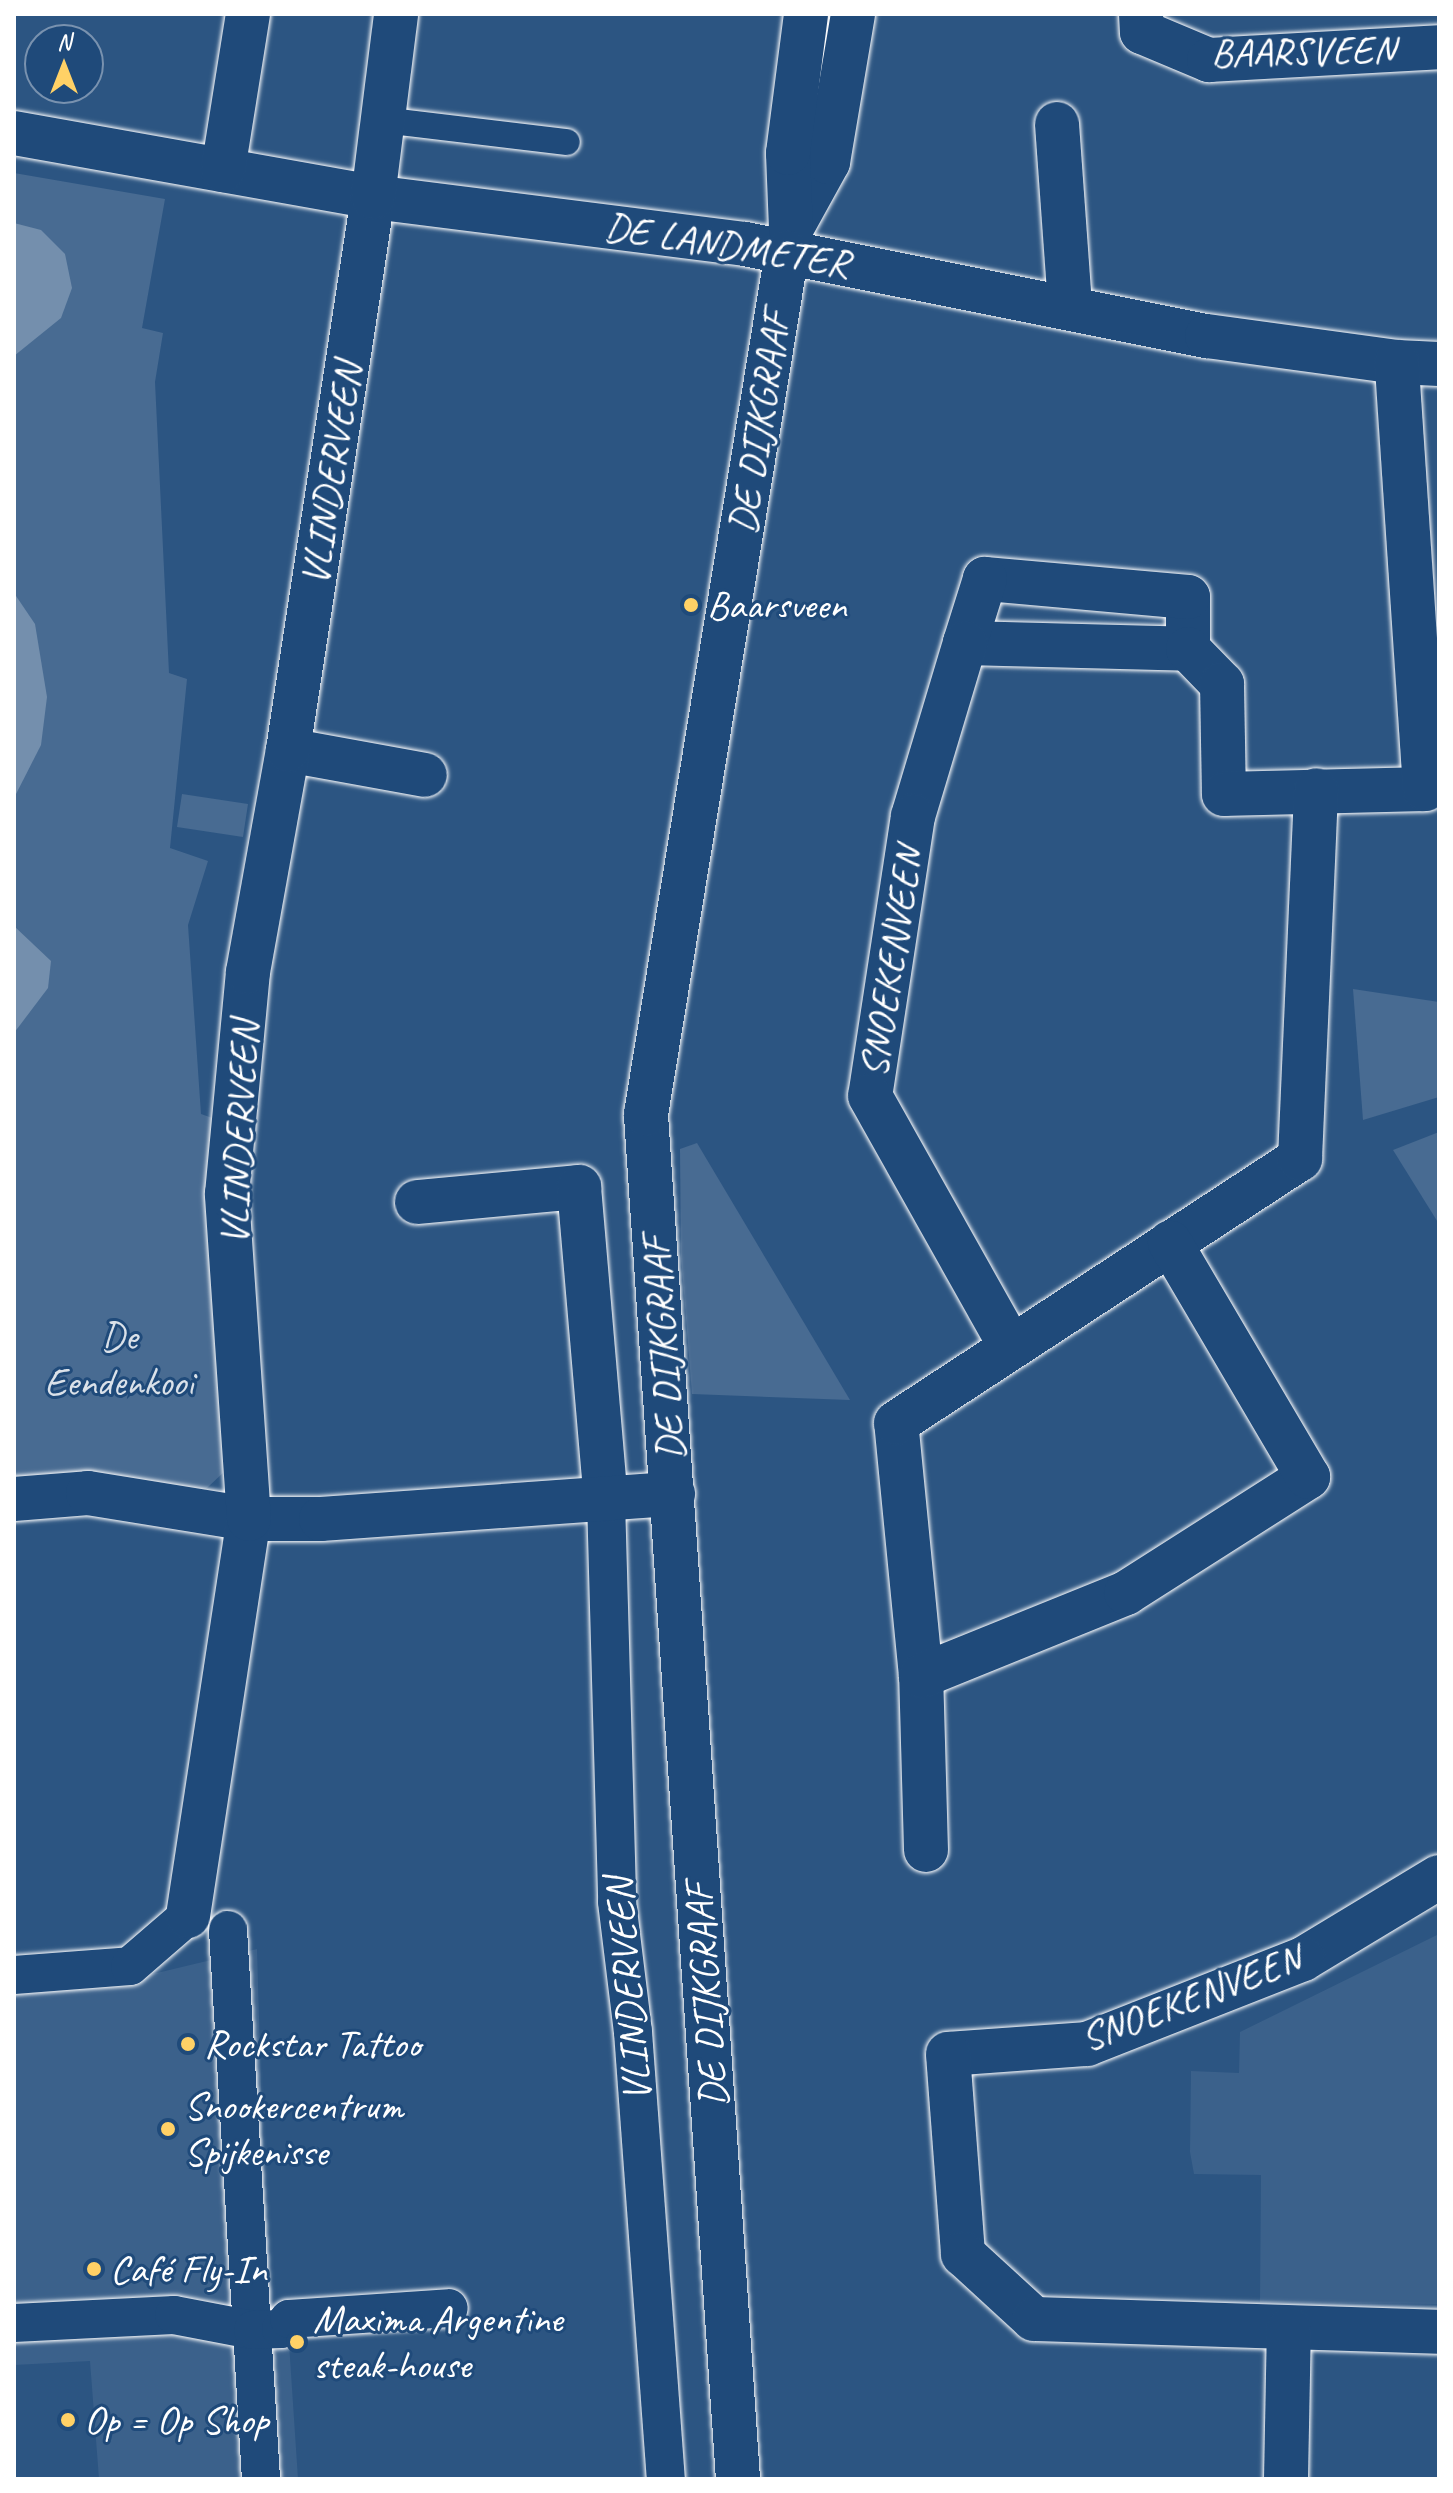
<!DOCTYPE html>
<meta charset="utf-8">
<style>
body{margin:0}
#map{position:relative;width:1453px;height:2493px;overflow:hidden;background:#2c5582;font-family:Caveat,sans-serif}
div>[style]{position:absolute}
.built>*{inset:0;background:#3b618b}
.green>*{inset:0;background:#486b92}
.water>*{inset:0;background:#748fad}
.roads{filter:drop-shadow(0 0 2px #fff) drop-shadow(0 0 2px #fff)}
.service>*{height:26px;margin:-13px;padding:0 13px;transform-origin:13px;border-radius:13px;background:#1f4a7a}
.pedestrian>*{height:38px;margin:-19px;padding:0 19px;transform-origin:19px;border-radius:19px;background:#1f4a7a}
.minor>*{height:44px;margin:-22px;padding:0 22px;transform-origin:22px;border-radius:22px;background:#1f4a7a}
.tertiary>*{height:44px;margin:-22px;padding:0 22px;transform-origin:22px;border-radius:22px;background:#1f4a7a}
.dots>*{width:22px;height:22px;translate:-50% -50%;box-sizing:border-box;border:4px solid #1f4a7a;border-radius:50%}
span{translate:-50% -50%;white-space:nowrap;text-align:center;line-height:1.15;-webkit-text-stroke:6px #1f4a7a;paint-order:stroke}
.street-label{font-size:40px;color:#fff}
.poi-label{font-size:40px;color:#fff}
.left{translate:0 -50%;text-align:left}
.park-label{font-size:40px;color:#dae1e9}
.frame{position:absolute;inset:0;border:16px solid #fff;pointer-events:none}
.north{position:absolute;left:24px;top:24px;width:80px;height:80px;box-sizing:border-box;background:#1f4a7a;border:2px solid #7992af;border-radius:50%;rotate:0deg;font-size:22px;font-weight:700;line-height:32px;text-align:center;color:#fff}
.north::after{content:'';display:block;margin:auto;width:28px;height:36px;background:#ffd166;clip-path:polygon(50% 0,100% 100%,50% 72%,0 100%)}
</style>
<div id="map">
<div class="built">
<i style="clip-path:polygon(1439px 1934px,1439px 2304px,1260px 2302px,1261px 2175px,1194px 2174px,1190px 2152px,1191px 2071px,1239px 2073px,1240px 2032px)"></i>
<i style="clip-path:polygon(257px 1949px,268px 2321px,288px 2328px,298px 2479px,99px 2479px,90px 2361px,14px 2365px,14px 1986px,136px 1978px)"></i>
</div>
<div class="green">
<i style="clip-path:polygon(14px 173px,165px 199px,142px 328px,163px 333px,155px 382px,169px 673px,187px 679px,170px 848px,208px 861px,188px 925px,201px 1114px,218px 1120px,225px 1471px,190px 1504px,14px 1498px)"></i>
<i style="clip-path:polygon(182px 794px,248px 804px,243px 837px,177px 827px)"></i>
<i style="clip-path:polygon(1353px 989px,1439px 1002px,1439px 1097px,1363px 1120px)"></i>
<i style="clip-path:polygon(1439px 1132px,1439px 1224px,1393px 1150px)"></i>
<i style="clip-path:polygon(697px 1143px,850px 1400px,692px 1394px,681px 1255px,680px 1149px)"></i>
</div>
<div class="water">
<i style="clip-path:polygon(14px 223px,41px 230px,65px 254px,72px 288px,61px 318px,14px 356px)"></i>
<i style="clip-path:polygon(14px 593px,35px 624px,47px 697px,41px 745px,14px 798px)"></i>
<i style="clip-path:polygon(14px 926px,51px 961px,48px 988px,14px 1033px)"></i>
</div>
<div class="roads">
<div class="service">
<i style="left:382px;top:120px;width:186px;rotate:6.8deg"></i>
</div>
<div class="pedestrian">
<i style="left:606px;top:1500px;width:402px;rotate:88.4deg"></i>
<i style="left:617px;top:1902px;width:131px;rotate:83deg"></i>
<i style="left:633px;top:2032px;width:448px;rotate:85.8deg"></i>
<i style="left:228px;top:1930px;width:550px;rotate:86.56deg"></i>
<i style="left:14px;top:1975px;width:116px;rotate:-4.4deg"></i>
<i style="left:130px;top:1966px;width:77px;rotate:-40.8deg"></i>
<i style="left:14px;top:2323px;width:160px;rotate:-2.9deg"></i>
<i style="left:174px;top:2315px;width:80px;rotate:10.8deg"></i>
<i style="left:253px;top:2330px;width:28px;rotate:-2deg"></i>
<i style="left:281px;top:2329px;width:13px;rotate:-51deg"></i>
<i style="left:289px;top:2319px;width:160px;rotate:-3.9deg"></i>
</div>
<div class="minor">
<i style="left:1141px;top:14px;width:18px;rotate:87deg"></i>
<i style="left:1142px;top:32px;width:73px;rotate:22.7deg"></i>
<i style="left:1209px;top:60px;width:230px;rotate:-3.2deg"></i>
<i style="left:1057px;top:124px;width:182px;rotate:85.9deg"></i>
<i style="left:14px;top:133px;width:365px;rotate:10.1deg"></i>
<i style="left:373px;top:197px;width:375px;rotate:7.2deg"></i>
<i style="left:745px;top:244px;width:471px;rotate:11.3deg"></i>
<i style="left:1207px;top:336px;width:192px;rotate:7.8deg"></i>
<i style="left:1397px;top:362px;width:42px;rotate:2.7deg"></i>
<i style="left:223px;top:170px;width:158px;rotate:-80.9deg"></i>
<i style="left:965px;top:643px;width:223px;rotate:1.5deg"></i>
<i style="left:1188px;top:649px;width:52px;rotate:-90deg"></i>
<i style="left:1188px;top:597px;width:204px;rotate:-174.9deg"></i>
<i style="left:985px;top:579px;width:67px;rotate:107.4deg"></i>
<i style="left:965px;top:643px;width:181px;rotate:106.7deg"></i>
<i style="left:913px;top:816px;width:283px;rotate:98.7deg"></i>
<i style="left:870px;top:1096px;width:288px;rotate:60.7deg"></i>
<i style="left:1188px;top:649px;width:49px;rotate:45.8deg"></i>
<i style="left:1222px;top:684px;width:110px;rotate:89deg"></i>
<i style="left:1224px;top:794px;width:201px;rotate:-1.4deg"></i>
<i style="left:1425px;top:789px;width:428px;rotate:-93.8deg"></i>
<i style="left:288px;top:750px;width:139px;rotate:10.3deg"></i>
<i style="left:417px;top:1202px;width:163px;rotate:-5.3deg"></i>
<i style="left:579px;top:1187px;width:314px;rotate:85.1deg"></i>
<i style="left:14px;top:1499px;width:74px;rotate:-4.6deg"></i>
<i style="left:88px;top:1493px;width:163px;rotate:9.2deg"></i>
<i style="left:249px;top:1519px;width:72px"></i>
<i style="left:321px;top:1519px;width:353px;rotate:-4.1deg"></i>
<i style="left:921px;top:1676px;width:254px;rotate:-95.6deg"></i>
<i style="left:896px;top:1423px;width:483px;rotate:-33.2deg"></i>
<i style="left:1300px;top:1159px;width:369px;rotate:-87.5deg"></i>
<i style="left:926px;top:1850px;width:174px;rotate:-91.6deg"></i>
<i style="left:921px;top:1676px;width:221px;rotate:-22deg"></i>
<i style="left:1126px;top:1593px;width:216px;rotate:-32.5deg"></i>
<i style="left:1308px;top:1477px;width:272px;rotate:-120.5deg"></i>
<i style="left:1439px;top:1877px;width:159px;rotate:148.9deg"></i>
<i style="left:1303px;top:1959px;width:232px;rotate:158.5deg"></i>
<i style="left:1087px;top:2044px;width:139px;rotate:175.9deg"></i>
<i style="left:948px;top:2054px;width:201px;rotate:85.7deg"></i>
<i style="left:963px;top:2254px;width:96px;rotate:42.5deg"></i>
<i style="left:1034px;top:2319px;width:405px;rotate:1.8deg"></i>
<i style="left:188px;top:1916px;width:402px;rotate:-81.3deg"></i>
<i style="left:249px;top:1519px;width:326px;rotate:-93.9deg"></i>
<i style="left:227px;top:1194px;width:223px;rotate:-84.6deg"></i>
<i style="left:248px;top:972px;width:226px;rotate:-79.8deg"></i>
<i style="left:288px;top:750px;width:559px;rotate:-81.26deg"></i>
<i style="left:373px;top:197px;width:184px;rotate:-82.8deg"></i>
<i style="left:1286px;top:2479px;width:150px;rotate:-88.9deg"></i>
</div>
<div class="tertiary">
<i style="left:791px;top:229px;width:77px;rotate:-61.1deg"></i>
<i style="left:828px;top:162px;width:150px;rotate:-80.4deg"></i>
<i style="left:791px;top:229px;width:76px;rotate:-92.3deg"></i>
<i style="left:788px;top:153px;width:140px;rotate:-82.6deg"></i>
<i style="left:738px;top:2479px;width:1368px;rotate:-93.86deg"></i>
<i style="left:646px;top:1114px;width:873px;rotate:-80.71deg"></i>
</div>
</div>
<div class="dots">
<i style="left:691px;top:605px;background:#ffd166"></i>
<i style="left:188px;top:2044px;background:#ffd166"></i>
<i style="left:168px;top:2129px;background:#ffd166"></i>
<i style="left:94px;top:2269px;background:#ffd166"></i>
<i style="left:297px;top:2342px;background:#ffd166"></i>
<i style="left:68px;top:2420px;background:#ffd166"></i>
</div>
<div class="street-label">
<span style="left:1303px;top:51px;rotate:-1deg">BAARSVEEN</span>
<span style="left:727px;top:245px;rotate:9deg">DE LANDMETER</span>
<span style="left:759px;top:423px;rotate:-81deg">DE DIJKGRAAF</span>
<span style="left:331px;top:474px;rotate:-81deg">VLINDERVEEN</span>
<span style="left:891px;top:962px;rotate:-81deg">SNOEKENVEEN</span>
<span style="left:239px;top:1133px;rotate:-87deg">VLINDERVEEN</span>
<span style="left:663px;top:1349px;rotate:-94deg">DE DIJKGRAAF</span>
<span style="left:628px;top:1990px;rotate:-95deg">VLINDERVEEN</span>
<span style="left:706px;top:1996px;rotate:-94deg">DE DIJKGRAAF</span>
<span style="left:1191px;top:1998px;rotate:-21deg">SNOEKENVEEN</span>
</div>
<div class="poi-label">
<span class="left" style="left:707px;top:605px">Baarsveen</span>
<span class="left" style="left:204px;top:2044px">Rockstar Tattoo</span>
<span class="left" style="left:184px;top:2129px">Snookercentrum<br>Spijkenisse</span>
<span class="left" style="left:110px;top:2269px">Café Fly-In</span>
<span class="left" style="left:313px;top:2342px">Maxima Argentine<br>steak-house</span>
<span class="left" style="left:84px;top:2420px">Op = Op Shop</span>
</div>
<div class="park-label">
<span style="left:119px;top:1359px">De<br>Eendenkooi</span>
</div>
<div class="frame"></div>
<div class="north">N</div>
</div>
